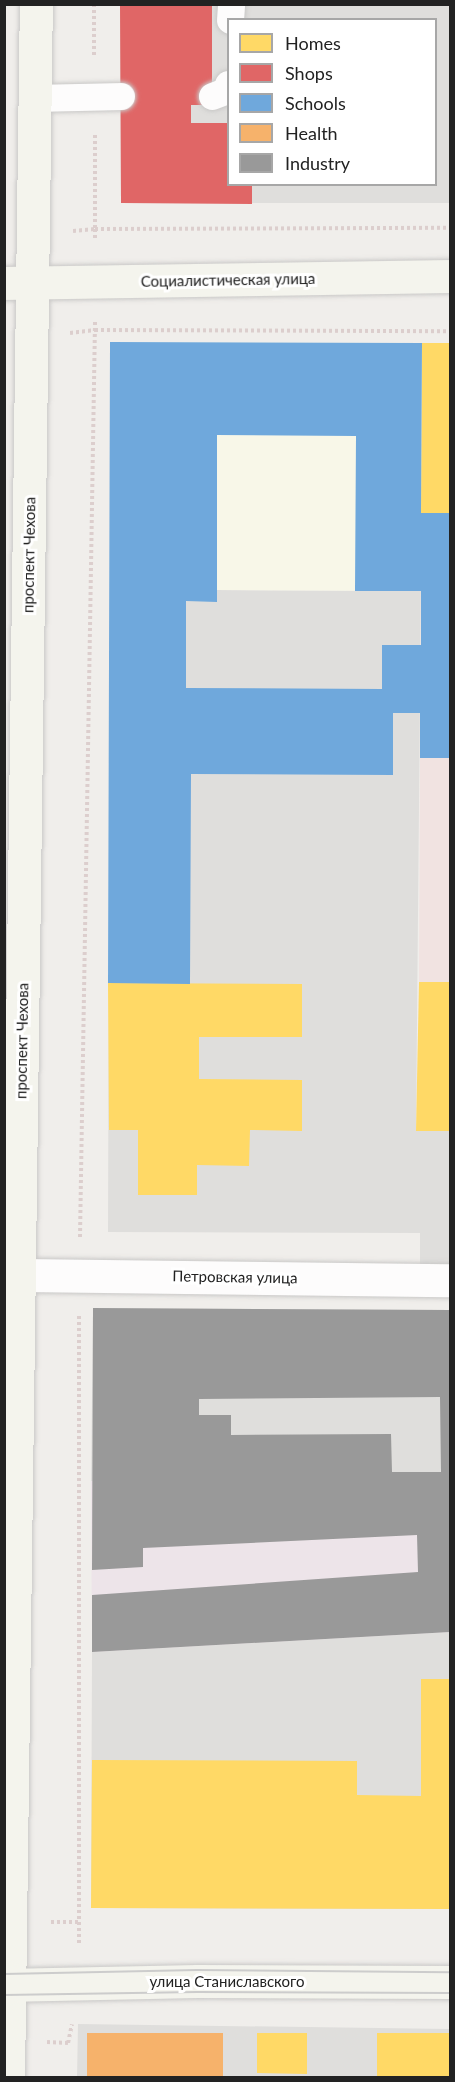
<!DOCTYPE html>
<meta charset="utf-8">
<style>
body{margin:0}
#map{position:relative;width:455px;height:2082px;overflow:hidden;background:#f0eeeb;font-family:Lato,sans-serif}
div>[style]{position:absolute}
.residential>*{inset:0;background:#dfdedc}
.commercial>*{inset:0;background:#f1e3e1}
.industrial>*{inset:0;background:#ede4e9}
.education>*{inset:0;background:#f8f7e8}
.homes>*{inset:0;background:#ffd966}
.shops>*{inset:0;background:#e06666}
.schools>*{inset:0;background:#6fa8dc}
.health>*{inset:0;background:#f6b26b}
.industry>*{inset:0;background:#999}
.path>*{height:4px;margin-top:-2px;transform-origin:0;background:repeating-linear-gradient(90deg,#dccecd 0 3px,transparent 0 6px)}
.roads{filter:drop-shadow(0 0 2px #c9c8c7) drop-shadow(0 0 2px #c9c8c7)}
.lane>*{height:27px;margin:-13.5px;padding:0 13.5px;transform-origin:13.5px;border-radius:13.5px;background:#fdfcfc}
.street>*{height:33px;margin:-16.5px;padding:0 16.5px;transform-origin:16.5px;border-radius:16.5px;background:#fdfcfc}
.secondary>*{height:33px;margin:-16.5px;padding:0 16.5px;transform-origin:16.5px;border-radius:16.5px;background:#f4f4ed}
.tram>*{height:1.5px;margin:-0.75px;padding:0 0.75px;transform-origin:0.75px;border-radius:0.75px;background:#ccc}
span{translate:-50% -50%;white-space:nowrap;text-align:center;line-height:1.15;-webkit-text-stroke:6px #fff;paint-order:stroke}
.street-label{font-size:15px;color:#222}
.frame{position:absolute;inset:0;border:6px solid #222;pointer-events:none}
.legend{position:absolute;left:227px;top:18px;width:210px;height:168px;box-sizing:border-box;background:#fff;border:2px solid #a7a7a7;margin:0;padding:8px 10px;list-style:none;font-size:18px;color:#222}
.legend li{display:flex;align-items:center;gap:12px;height:30px}
.legend b{width:30px;border:2px solid #a7a7a7}
</style>
<div id="map">
<div class="residential">
<i style="clip-path:polygon(evenodd,120px 5px,450px 5px,450px 203px,121px 203px,120px 5px,228px 20px,436px 20px,436px 184px,228px 184px,228px 20px)"></i>
<i style="clip-path:polygon(110px 568px,217px 590px,421px 591px,416px 1131px,450px 1131px,450px 1264px,420px 1264px,420px 1233px,108px 1232px)"></i>
<i style="clip-path:polygon(93px 1308px,450px 1310px,450px 1472px,91px 1481px)"></i>
<i style="clip-path:polygon(450px 1632px,450px 1909px,91px 1908px,92px 1652px)"></i>
<i style="clip-path:polygon(78px 2024px,450px 2029px,450px 2077px,77px 2078px)"></i>
</div>
<div class="commercial">
<i style="clip-path:polygon(422px 343px,450px 343px,450px 982px,419px 982px)"></i>
</div>
<div class="industrial">
<i style="clip-path:polygon(392px 1472px,450px 1472px,450px 1632px,92px 1652px,91px 1481px)"></i>
</div>
<div class="education">
<i style="clip-path:polygon(110px 342px,422px 343px,421px 591px,217px 590px,110px 568px)"></i>
</div>
<div class="homes">
<i style="clip-path:polygon(422px 343px,450px 343px,450px 513px,421px 513px)"></i>
<i style="clip-path:polygon(419px 982px,450px 982px,450px 1131px,416px 1131px)"></i>
<i style="clip-path:polygon(108px 983px,302px 984px,302px 1037px,199px 1037px,199px 1079px,302px 1080px,302px 1131px,250px 1130px,249px 1166px,197px 1165px,197px 1195px,138px 1195px,138px 1130px,109px 1130px)"></i>
<i style="clip-path:polygon(421px 1679px,450px 1679px,450px 1909px,91px 1908px,92px 1760px,357px 1761px,357px 1795px,421px 1796px)"></i>
<i style="clip-path:polygon(257px 2033px,307px 2033px,307px 2074px,257px 2073px)"></i>
<i style="clip-path:polygon(377px 2033px,450px 2033px,450px 2078px,377px 2078px)"></i>
</div>
<div class="shops">
<i style="clip-path:polygon(120px 4px,212px 4px,212px 105px,191px 105px,191px 123px,228px 123px,228px 184px,252px 184px,252px 204px,121px 203px)"></i>
</div>
<div class="schools">
<i style="clip-path:polygon(evenodd,110px 342px,422px 343px,421px 513px,450px 513px,450px 758px,420px 758px,420px 713px,393px 713px,393px 775px,191px 774px,190px 984px,108px 983px,110px 342px,217px 435px,356px 436px,355px 591px,421px 591px,421px 645px,382px 645px,382px 689px,186px 688px,186px 601px,217px 602px,217px 435px)"></i>
</div>
<div class="health">
<i style="clip-path:polygon(87px 2033px,223px 2033px,223px 2078px,87px 2078px)"></i>
</div>
<div class="industry">
<i style="clip-path:polygon(evenodd,93px 1308px,450px 1310px,450px 1632px,92px 1652px,92px 1595px,418px 1572px,417px 1535px,143px 1548px,143px 1567px,92px 1570px,93px 1308px,440px 1397px,441px 1472px,392px 1472px,391px 1434px,231px 1435px,231px 1415px,199px 1415px,199px 1399px,440px 1397px)"></i>
</div>
<div class="path">
<i style="left:94px;top:4px;width:54px;rotate:90deg"></i>
<i style="left:95px;top:135px;width:94px;rotate:90deg"></i>
<i style="left:95px;top:229px;width:355px;rotate:-0.2deg"></i>
<i style="left:73px;top:231px;width:22px;rotate:-5deg"></i>
<i style="left:95px;top:229px;width:12px;rotate:90deg"></i>
<i style="left:70px;top:333px;width:25px;rotate:-7deg"></i>
<i style="left:95px;top:330px;width:355px;rotate:0.2deg"></i>
<i style="left:80px;top:1237px;width:916px;rotate:-89.06deg"></i>
<i style="left:79px;top:1316px;width:606px;rotate:90deg"></i>
<i style="left:51px;top:1922px;width:28px"></i>
<i style="left:79px;top:1922px;width:21px;rotate:90deg"></i>
<i style="left:47px;top:2042px;width:21px;rotate:3deg"></i>
<i style="left:68px;top:2043px;width:19px;rotate:-78deg"></i>
</div>
<div class="roads">
<div class="lane">
<i style="left:230px;top:20px;width:16px;rotate:-86deg"></i>
<i style="left:212px;top:96px;width:17px;rotate:-21deg"></i>
<i style="left:228px;top:90px;width:6px;rotate:-90deg"></i>
<i style="left:35px;top:98px;width:86px;rotate:-1.3deg"></i>
</div>
<div class="street">
<i style="left:19px;top:1275px;width:431px;rotate:0.7deg"></i>
</div>
<div class="secondary">
<i style="left:4px;top:283px;width:446px;rotate:-0.9deg"></i>
<i style="left:4px;top:1985px;width:193px;rotate:-1.2deg"></i>
<i style="left:197px;top:1981px;width:253px;rotate:0.2deg"></i>
<i style="left:8px;top:2078px;width:2074px;rotate:-89.23deg"></i>
</div>
</div>
<div class="tram">
<i style="left:4px;top:1974px;width:193px;rotate:-1.2deg"></i>
<i style="left:197px;top:1970px;width:253px;rotate:0.5deg"></i>
<i style="left:4px;top:1995px;width:193px;rotate:-0.9deg"></i>
<i style="left:197px;top:1992px;width:253px;rotate:0.2deg"></i>
</div>
<div class="street-label">
<span style="left:228px;top:280px;rotate:-1deg">Социалистическая улица</span>
<span style="left:29px;top:555px;rotate:-89deg">проспект Чехова</span>
<span style="left:22px;top:1041px;rotate:-89deg">проспект Чехова</span>
<span style="left:235px;top:1277px;rotate:1deg">Петровская улица</span>
<span style="left:227px;top:1982px">улица Станиславского</span>
</div>
<div class="frame"></div>
<ul class="legend">
<li><b style="height:16px;background:#ffd966"></b>Homes</li>
<li><b style="height:16px;background:#e06666"></b>Shops</li>
<li><b style="height:16px;background:#6fa8dc"></b>Schools</li>
<li><b style="height:16px;background:#f6b26b"></b>Health</li>
<li><b style="height:16px;background:#999"></b>Industry</li>
</ul>
</div>
